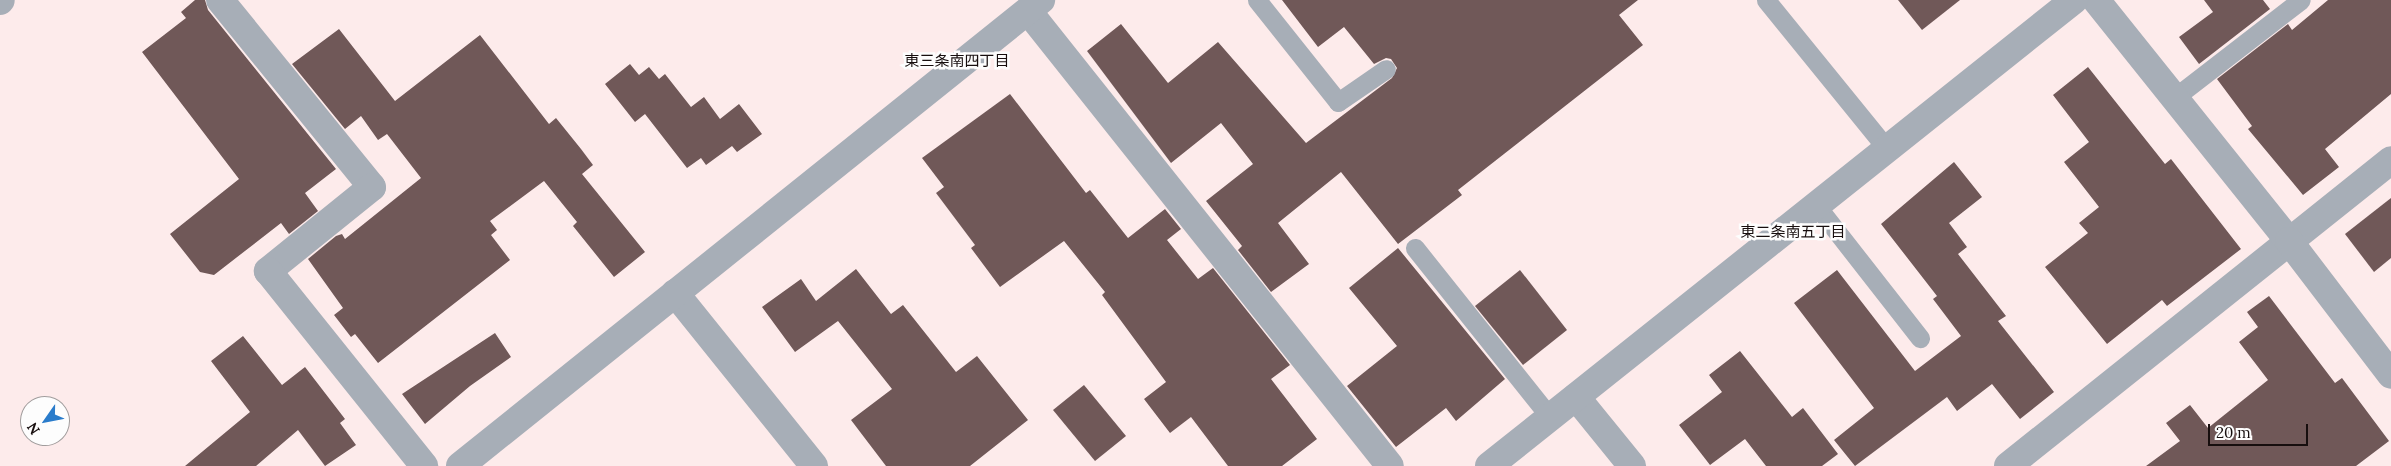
<!DOCTYPE html>
<meta charset="utf-8">
<style>
body{margin:0}
#map{position:relative;width:2391px;height:466px;overflow:hidden;background:#fdebeb;font-family:Lora,"Noto Sans JP",serif}
div>[style]{position:absolute}
.building>*{inset:0;background:#705858}
.service>*{height:19px;margin:-9.5px;padding:0 9.5px;transform-origin:9.5px;border-radius:9.5px;background:#a7aeb7}
.minor>*{height:28px;margin:-14px;padding:0 14px;transform-origin:14px;border-radius:14px;background:#a7aeb7}
.tertiary>*{height:28px;margin:-14px;padding:0 14px;transform-origin:14px;border-radius:14px;background:#a7aeb7}
span{translate:-50% -50%;white-space:nowrap;text-align:center;line-height:1.15;-webkit-text-stroke:5px #fdfdfd;paint-order:stroke}
.neighbourhood-label{font-size:15px;color:#170e0e}
.north{position:absolute;left:20px;top:396px;width:50px;height:50px;box-sizing:border-box;background:#fdfdfd;border:1px solid #a19d9d;border-radius:50%;rotate:237deg;font-size:14px;font-weight:700;line-height:20px;text-align:center;color:#170e0e}
.north::after{content:'';display:block;margin:auto;width:18px;height:22px;background:#2a7ccb;clip-path:polygon(50% 0,100% 100%,50% 72%,0 100%)}
.scale{position:absolute;left:2208px;top:424px;width:100px;height:22px;box-sizing:border-box;border:2px solid #170e0e;border-top:0;padding-left:6px;font-size:15px;line-height:18px;white-space:nowrap;color:#170e0e;-webkit-text-stroke:4px #fdfdfd;paint-order:stroke}
</style>
<div id="map">
<div class="building">
<i style="clip-path:polygon(195px 0,205px 0,208px 10px,336px 169px,305px 193px,318px 211px,289px 234px,281px 223px,214px 275px,200px 272px,170px 234px,239px 179px,142px 52px,186px 18px,181px 12px)"></i>
<i style="clip-path:polygon(1282px 0,1638px 0,1619px 15px,1643px 45px,1458px 190px,1462px 195px,1398px 244px,1341px 172px,1278px 223px,1309px 264px,1271px 292px,1238px 250px,1242px 246px,1206px 201px,1253px 164px,1221px 123px,1171px 163px,1087px 51px,1121px 24px,1168px 83px,1218px 42px,1306px 143px,1392px 78px,1397px 68px,1391px 59px,1386px 58px,1374px 64px,1344px 27px,1318px 47px)"></i>
<i style="clip-path:polygon(1898px 0,1960px 0,1922px 30px)"></i>
<i style="clip-path:polygon(2204px 0,2263px 0,2270px 9px,2199px 64px,2179px 37px,2213px 12px)"></i>
<i style="clip-path:polygon(2328px 0,2391px 0,2391px 94px,2325px 149px,2339px 167px,2303px 195px,2248px 129px,2252px 126px,2217px 79px,2288px 24px,2292px 30px)"></i>
<i style="clip-path:polygon(339px 29px,395px 101px,480px 35px,549px 124px,556px 118px,581px 149px,593px 165px,582px 174px,645px 252px,614px 277px,573px 226px,577px 222px,544px 181px,490px 221px,497px 230px,491px 235px,510px 260px,378px 363px,355px 334px,351px 337px,334px 315px,343px 308px,308px 259px,336px 236px,342px 234px,345px 239px,421px 178px,387px 134px,378px 140px,361px 116px,345px 129px,292px 64px)"></i>
<i style="clip-path:polygon(630px 64px,639px 75px,649px 67px,659px 79px,665px 74px,691px 107px,704px 97px,720px 119px,739px 104px,762px 134px,737px 152px,732px 146px,706px 165px,701px 158px,687px 168px,645px 114px,635px 122px,605px 84px)"></i>
<i style="clip-path:polygon(2088px 67px,2165px 164px,2171px 159px,2241px 249px,2167px 306px,2162px 300px,2107px 344px,2045px 267px,2088px 233px,2079px 223px,2099px 207px,2064px 162px,2089px 142px,2053px 95px)"></i>
<i style="clip-path:polygon(1010px 94px,1086px 193px,1090px 190px,1128px 238px,1165px 209px,1181px 229px,1167px 240px,1198px 279px,1213px 268px,1290px 365px,1271px 379px,1317px 439px,1282px 466px,1228px 466px,1191px 417px,1170px 433px,1144px 399px,1166px 382px,1102px 295px,1105px 292px,1064px 241px,1000px 287px,971px 248px,975px 245px,936px 193px,944px 187px,922px 158px)"></i>
<i style="clip-path:polygon(1954px 162px,1982px 197px,1949px 223px,1967px 247px,1958px 254px,2006px 316px,1998px 321px,2054px 392px,2020px 419px,1992px 384px,1957px 411px,1947px 397px,1855px 466px,1834px 440px,1874px 408px,1794px 303px,1837px 270px,1915px 371px,1961px 336px,1933px 299px,1937px 296px,1881px 224px)"></i>
<i style="clip-path:polygon(2391px 198px,2391px 258px,2374px 272px,2345px 234px)"></i>
<i style="clip-path:polygon(1398px 248px,1505px 379px,1456px 421px,1446px 408px,1396px 447px,1347px 386px,1397px 346px,1349px 288px)"></i>
<i style="clip-path:polygon(856px 269px,891px 314px,903px 305px,956px 372px,977px 356px,1028px 420px,970px 466px,886px 466px,851px 420px,892px 389px,838px 321px,795px 352px,762px 307px,801px 279px,816px 301px)"></i>
<i style="clip-path:polygon(1520px 270px,1567px 330px,1523px 365px,1475px 306px)"></i>
<i style="clip-path:polygon(2269px 296px,2335px 383px,2342px 378px,2389px 441px,2356px 466px,2146px 466px,2180px 441px,2166px 423px,2190px 405px,2208px 428px,2268px 380px,2239px 342px,2258px 327px,2247px 312px)"></i>
<i style="clip-path:polygon(495px 333px,511px 357px,470px 386px,425px 424px,402px 394px)"></i>
<i style="clip-path:polygon(243px 336px,282px 385px,305px 367px,345px 419px,340px 423px,356px 445px,325px 466px,298px 430px,256px 466px,185px 466px,250px 412px,211px 361px)"></i>
<i style="clip-path:polygon(1740px 351px,1792px 417px,1803px 408px,1838px 454px,1822px 466px,1766px 466px,1745px 439px,1710px 465px,1679px 425px,1722px 392px,1709px 375px)"></i>
<i style="clip-path:polygon(1084px 385px,1126px 436px,1095px 461px,1053px 410px)"></i>
</div>
<div class="service">
<i style="left:1257px;top:0;width:130px;rotate:51.5deg"></i>
<i style="left:1338px;top:102px;width:58px;rotate:-34.5deg"></i>
<i style="left:1766px;top:0;width:192px;rotate:50.9deg"></i>
<i style="left:2174px;top:98px;width:160px;rotate:-37.7deg"></i>
<i style="left:1816px;top:205px;width:169px;rotate:52deg"></i>
<i style="left:1415px;top:248px;width:216px;rotate:51.4deg"></i>
</div>
<div class="minor">
<i style="left:220px;top:0;width:241px;rotate:50.9deg"></i>
<i style="left:372px;top:187px;width:134px;rotate:141.1deg"></i>
<i style="left:268px;top:271px;width:250px;rotate:51.3deg"></i>
<i style="left:1028px;top:11px;width:581px;rotate:51.49deg"></i>
<i style="left:675px;top:293px;width:222px;rotate:51.2deg"></i>
<i style="left:1576px;top:397px;width:89px;rotate:50.9deg"></i>
<i style="left:2008px;top:466px;width:490px;rotate:-38.6deg"></i>
</div>
<div class="tertiary">
<i style="left:2096px;top:0;width:309px;rotate:51.3deg"></i>
<i style="left:2289px;top:241px;width:168px;rotate:52.7deg"></i>
<i style="left:0;top:1px;width:1px;rotate:-45deg"></i>
<i style="left:460px;top:466px;width:745px;rotate:-38.73deg"></i>
<i style="left:1489px;top:466px;width:748px;rotate:-38.54deg"></i>
</div>
<div class="neighbourhood-label">
<span style="left:957px;top:61px">東三条南四丁目</span>
<span style="left:1793px;top:232px">東二条南五丁目</span>
</div>
<div class="north">N</div>
<div class="scale">20 m</div>
</div>
